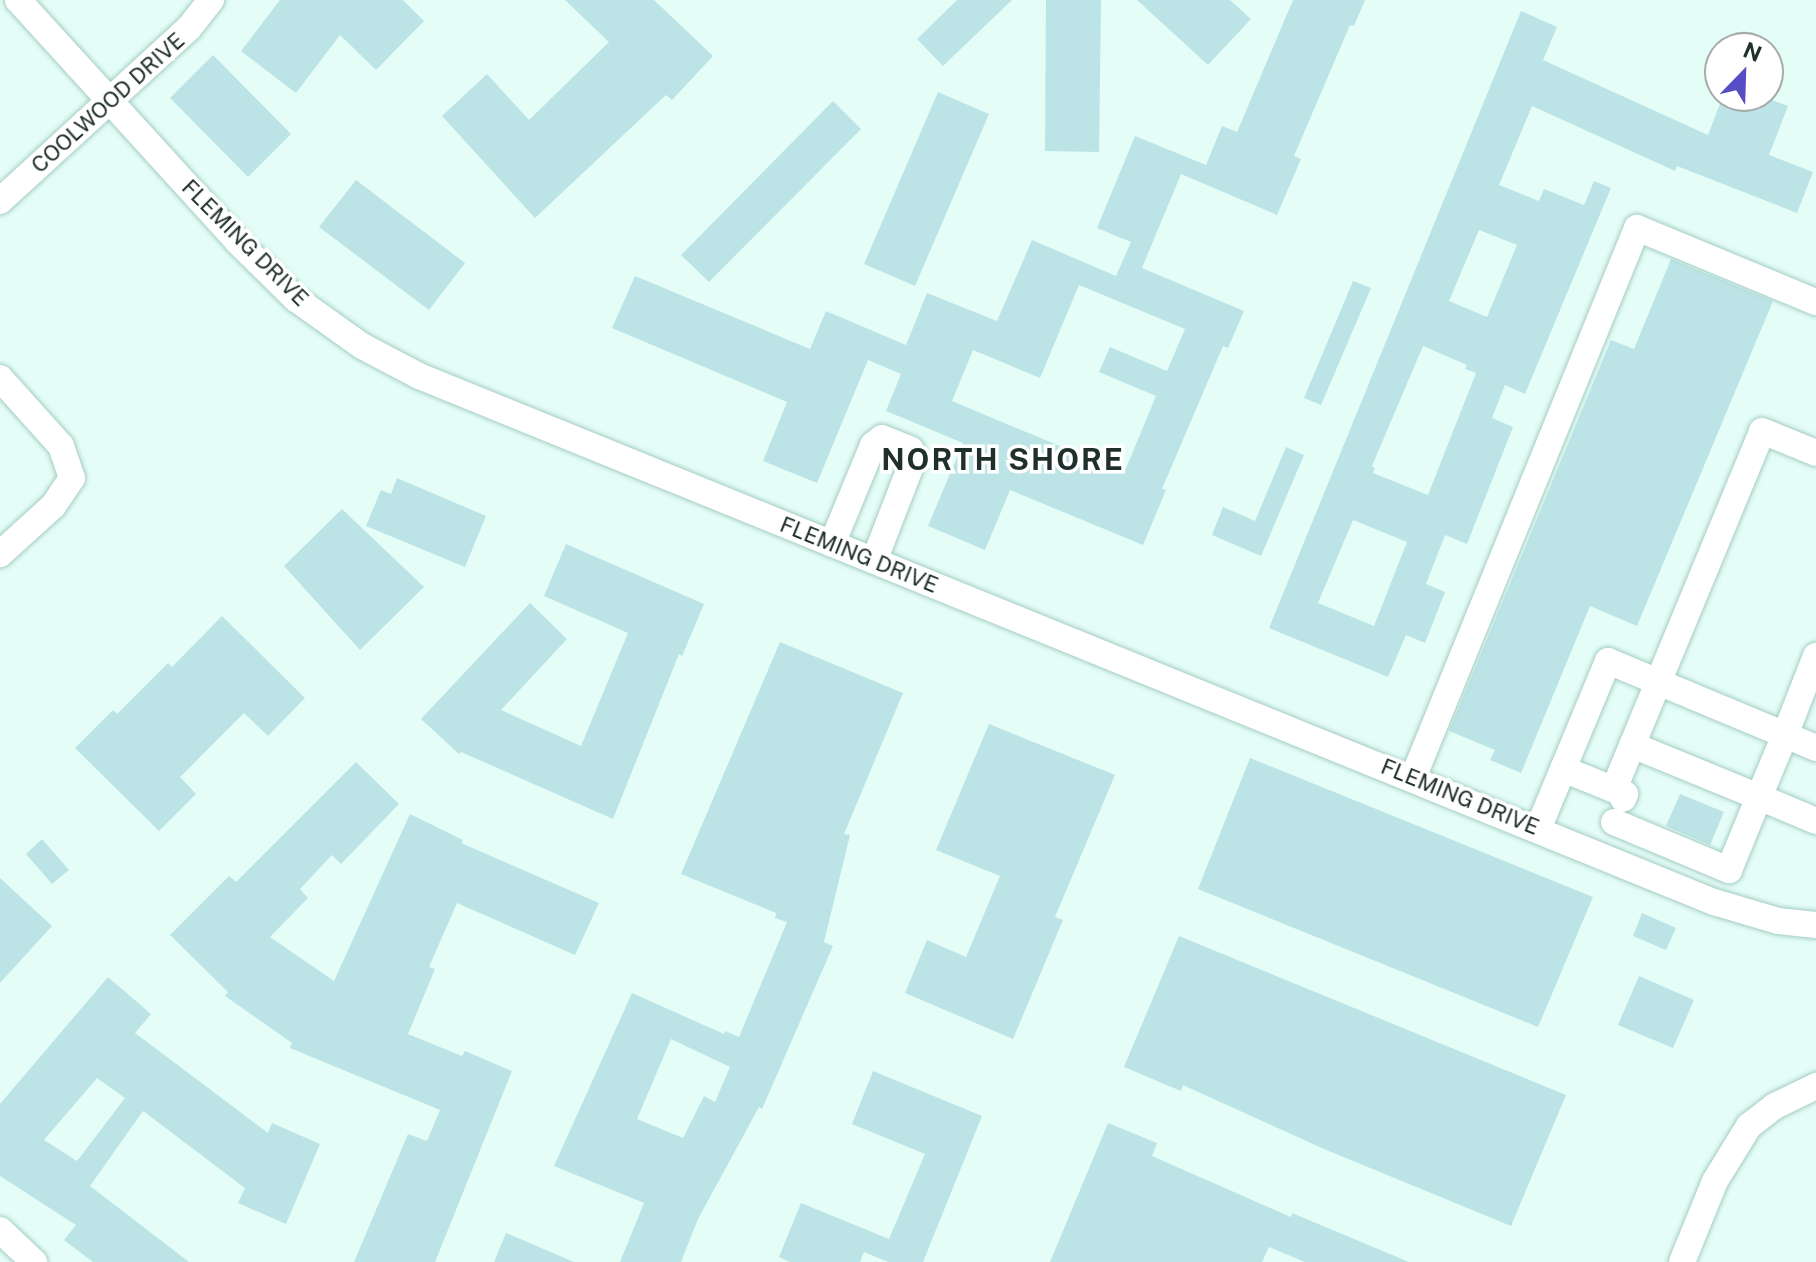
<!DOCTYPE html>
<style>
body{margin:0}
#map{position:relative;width:1816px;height:1262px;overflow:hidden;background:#e4fdf7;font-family:"Public Sans",sans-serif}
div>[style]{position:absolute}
.building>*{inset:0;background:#bce4e6}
.roads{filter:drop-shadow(0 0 2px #a4cdc3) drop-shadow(0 0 2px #a4cdc3)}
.minor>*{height:26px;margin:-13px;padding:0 13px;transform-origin:13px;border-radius:13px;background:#fff}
span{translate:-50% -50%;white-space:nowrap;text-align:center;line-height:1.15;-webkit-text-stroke:7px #fff;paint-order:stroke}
.street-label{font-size:22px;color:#1f2f2b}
.district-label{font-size:30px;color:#1f2f2b;font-weight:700;letter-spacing:2px}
.north{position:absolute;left:1704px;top:32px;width:80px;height:80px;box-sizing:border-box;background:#fff;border:2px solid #a5acaa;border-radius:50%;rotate:23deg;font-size:22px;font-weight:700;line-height:32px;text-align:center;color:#1f2f2b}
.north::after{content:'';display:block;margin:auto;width:28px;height:36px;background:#574dc4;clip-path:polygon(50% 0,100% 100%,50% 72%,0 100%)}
</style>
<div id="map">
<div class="building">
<i style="clip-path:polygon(280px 0,403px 0,424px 21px,376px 70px,340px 35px,296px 93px,241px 51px)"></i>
<i style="clip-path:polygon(565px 0,654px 0,713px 56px,672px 100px,666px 95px,535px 218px,442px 116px,487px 74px,529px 120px,609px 42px)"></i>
<i style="clip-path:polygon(957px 0,1012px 0,943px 66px,917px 39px)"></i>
<i style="clip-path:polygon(1046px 0,1101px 0,1099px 152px,1045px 151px)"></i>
<i style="clip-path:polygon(1137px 0,1230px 0,1251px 19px,1208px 65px)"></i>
<i style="clip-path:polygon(evenodd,1293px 0,1365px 0,1354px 26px,1350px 25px,1294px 156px,1301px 159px,1277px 215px,1181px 174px,1142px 268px,1244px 311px,1228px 348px,1223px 346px,1162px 489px,1166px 490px,1143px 545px,1010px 490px,985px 550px,928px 526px,963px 443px,886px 411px,901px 374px,868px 360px,817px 483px,763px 461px,787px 402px,612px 328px,635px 276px,810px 349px,826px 311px,906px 345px,927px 293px,997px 321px,1032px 240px,1116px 276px,1131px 242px,1097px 228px,1135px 136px,1206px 165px,1222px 126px,1237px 132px,1293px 0,1079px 285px,1185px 329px,1167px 371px,1110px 347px,1099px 372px,1156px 396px,1124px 473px,952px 401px,973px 350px,1040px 378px,1079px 285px)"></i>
<i style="clip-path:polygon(evenodd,1521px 11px,1557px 27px,1543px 60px,1708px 135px,1723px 96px,1761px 96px,1788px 106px,1769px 155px,1813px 172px,1797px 213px,1677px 166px,1675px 171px,1532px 106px,1499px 185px,1539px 201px,1544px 189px,1584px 205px,1594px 181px,1611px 188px,1525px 394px,1505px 385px,1492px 418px,1513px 427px,1467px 544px,1445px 535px,1426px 584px,1445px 592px,1425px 643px,1406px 635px,1388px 677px,1269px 628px,1521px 11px,1479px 230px,1517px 245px,1487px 317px,1449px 301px,1479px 230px,1521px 11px,1423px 346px,1467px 365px,1465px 369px,1476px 373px,1428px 495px,1373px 473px,1375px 468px,1372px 466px,1423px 346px,1521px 11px,1353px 520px,1407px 542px,1374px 626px,1318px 603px,1353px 520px)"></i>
<i style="clip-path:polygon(213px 55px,291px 134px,248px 177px,170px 98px)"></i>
<i style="clip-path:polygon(938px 92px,989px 114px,915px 286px,864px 264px)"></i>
<i style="clip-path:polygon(833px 101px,861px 129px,709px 282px,681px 255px)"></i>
<i style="clip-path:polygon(356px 180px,465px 263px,429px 310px,319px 227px)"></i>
<i style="clip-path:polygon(1671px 259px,1773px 301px,1637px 626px,1590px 606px,1521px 773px,1490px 760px,1495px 750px,1449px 731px,1611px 340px,1634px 349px)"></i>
<i style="clip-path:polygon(1353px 281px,1371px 288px,1321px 405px,1304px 398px)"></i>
<i style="clip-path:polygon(1286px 447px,1304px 455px,1261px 556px,1212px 535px,1223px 507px,1255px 521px)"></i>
<i style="clip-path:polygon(397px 478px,486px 516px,465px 567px,366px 526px,381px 490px,391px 494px)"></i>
<i style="clip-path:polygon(342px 509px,424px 587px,360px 650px,284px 566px)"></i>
<i style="clip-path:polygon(566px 544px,704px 604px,682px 656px,679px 654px,613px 819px,461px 752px,459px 754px,421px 719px,530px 603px,567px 639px,501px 710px,581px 746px,628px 633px,544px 596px)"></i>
<i style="clip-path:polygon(222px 616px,305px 698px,268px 736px,244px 713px,180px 777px,196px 794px,159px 831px,75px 748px,113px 710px,117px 714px,168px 663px,172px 667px)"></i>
<i style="clip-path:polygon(evenodd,780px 642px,903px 693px,844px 834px,850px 835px,824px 942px,833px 946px,762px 1109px,759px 1107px,698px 1219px,681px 1262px,620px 1262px,644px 1203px,554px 1166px,632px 993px,724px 1034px,725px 1031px,739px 1037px,787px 922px,775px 918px,776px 913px,681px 874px,780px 642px,671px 1039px,730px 1067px,715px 1102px,704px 1096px,683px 1138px,637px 1119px,671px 1039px)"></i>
<i style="clip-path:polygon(989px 724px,1115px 775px,1055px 917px,1063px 920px,1013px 1039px,905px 993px,927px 940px,966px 957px,1000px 876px,936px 850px)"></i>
<i style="clip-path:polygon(1250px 758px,1593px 897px,1538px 1027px,1198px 889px)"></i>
<i style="clip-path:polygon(356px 762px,399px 804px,341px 864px,332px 855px,300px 889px,308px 898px,270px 937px,334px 981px,410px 814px,463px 840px,461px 843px,599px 903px,575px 955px,457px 903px,429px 967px,435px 969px,408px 1034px,462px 1056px,465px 1051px,512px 1071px,435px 1262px,354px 1262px,408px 1134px,427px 1141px,440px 1110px,290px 1048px,292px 1043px,225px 996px,228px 992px,170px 935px,229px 876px,236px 882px)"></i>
<i style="clip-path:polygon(1680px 794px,1724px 812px,1710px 845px,1666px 826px)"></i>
<i style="clip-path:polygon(42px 839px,69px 870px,52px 884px,26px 854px)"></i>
<i style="clip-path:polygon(0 878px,52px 926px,0 983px)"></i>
<i style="clip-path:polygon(1642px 913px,1676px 928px,1666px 950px,1633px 936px)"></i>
<i style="clip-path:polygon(1179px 936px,1566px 1095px,1511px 1226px,1324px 1149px,1183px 1085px,1181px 1091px,1124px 1067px)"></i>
<i style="clip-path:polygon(1639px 976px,1694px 1000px,1673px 1048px,1618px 1025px)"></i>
<i style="clip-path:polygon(evenodd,108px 977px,151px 1014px,135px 1033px,268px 1133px,272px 1123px,320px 1144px,286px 1224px,238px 1203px,245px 1188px,143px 1111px,90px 1186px,189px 1262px,93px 1262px,64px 1240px,76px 1225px,0 1176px,0 1104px,108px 977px,97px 1078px,125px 1098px,77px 1161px,44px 1140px,97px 1078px)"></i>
<i style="clip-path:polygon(873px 1071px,982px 1116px,923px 1262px,888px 1262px,864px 1252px,860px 1262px,790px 1262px,779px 1257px,801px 1203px,889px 1239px,925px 1154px,852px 1124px)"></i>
<i style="clip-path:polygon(1108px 1123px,1157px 1143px,1152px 1156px,1291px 1217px,1292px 1213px,1409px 1262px,1305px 1262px,1269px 1247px,1262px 1262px,1050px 1262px)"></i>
<i style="clip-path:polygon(506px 1233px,574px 1262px,494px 1262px)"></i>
</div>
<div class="roads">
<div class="minor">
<i style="left:18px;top:0;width:326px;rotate:47.7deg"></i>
<i style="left:237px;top:241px;width:83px;rotate:44.5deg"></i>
<i style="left:296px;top:299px;width:81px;rotate:35.5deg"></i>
<i style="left:362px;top:346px;width:64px;rotate:27.8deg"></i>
<i style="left:419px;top:376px;width:1398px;rotate:22.11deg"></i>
<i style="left:1714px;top:902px;width:67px;rotate:16.5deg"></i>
<i style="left:1778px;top:921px;width:38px;rotate:6deg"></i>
<i style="left:0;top:201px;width:256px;rotate:-42.5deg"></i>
<i style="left:189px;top:28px;width:36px;rotate:-52deg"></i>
<i style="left:0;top:378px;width:91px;rotate:48.1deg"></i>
<i style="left:61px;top:446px;width:34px;rotate:71deg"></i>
<i style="left:72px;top:478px;width:34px;rotate:124deg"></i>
<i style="left:53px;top:506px;width:72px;rotate:137.8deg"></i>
<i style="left:832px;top:544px;width:107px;rotate:-67.5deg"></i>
<i style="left:873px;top:445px;width:11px;rotate:-38deg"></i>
<i style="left:882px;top:438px;width:31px;rotate:22deg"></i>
<i style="left:911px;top:450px;width:9px;rotate:69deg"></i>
<i style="left:914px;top:458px;width:110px;rotate:111.2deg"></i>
<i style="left:1816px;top:748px;width:34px;rotate:-157deg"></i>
<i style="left:1785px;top:735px;width:67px;rotate:112.8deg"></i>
<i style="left:1759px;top:797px;width:62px;rotate:22.8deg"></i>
<i style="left:1563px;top:769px;width:117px;rotate:-67.4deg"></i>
<i style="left:1608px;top:661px;width:192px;rotate:22.7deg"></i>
<i style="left:1785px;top:735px;width:85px;rotate:-68.6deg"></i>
<i style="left:1413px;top:778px;width:594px;rotate:-67.84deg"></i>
<i style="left:1637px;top:228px;width:194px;rotate:22.5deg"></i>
<i style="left:1614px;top:789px;width:387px;rotate:-67.5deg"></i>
<i style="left:1762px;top:431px;width:58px;rotate:22.2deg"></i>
<i style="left:1614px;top:822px;width:125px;rotate:22.7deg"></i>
<i style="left:1729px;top:870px;width:79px;rotate:-67.7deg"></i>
<i style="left:1759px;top:797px;width:137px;rotate:-157.7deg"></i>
<i style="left:1538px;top:829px;width:65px;rotate:-67.4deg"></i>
<i style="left:1563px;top:769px;width:67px;rotate:22deg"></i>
<i style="left:1625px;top:794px;width:5px;rotate:112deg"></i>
<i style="left:0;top:1230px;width:47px;rotate:43.3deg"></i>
<i style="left:1682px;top:1262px;width:87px;rotate:-67.8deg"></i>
<i style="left:1715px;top:1181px;width:65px;rotate:-58.3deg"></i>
<i style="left:1749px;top:1126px;width:33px;rotate:-38deg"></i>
<i style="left:1775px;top:1106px;width:46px;rotate:-26deg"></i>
</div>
</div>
<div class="street-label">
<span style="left:108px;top:103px;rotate:-42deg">COOLWOOD DRIVE</span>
<span style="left:245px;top:243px;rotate:45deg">FLEMING DRIVE</span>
<span style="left:859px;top:555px;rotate:22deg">FLEMING DRIVE</span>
<span style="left:1460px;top:797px;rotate:22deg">FLEMING DRIVE</span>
</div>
<div class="district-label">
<span style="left:1003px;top:459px">NORTH SHORE</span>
</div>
<div class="north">N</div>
</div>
